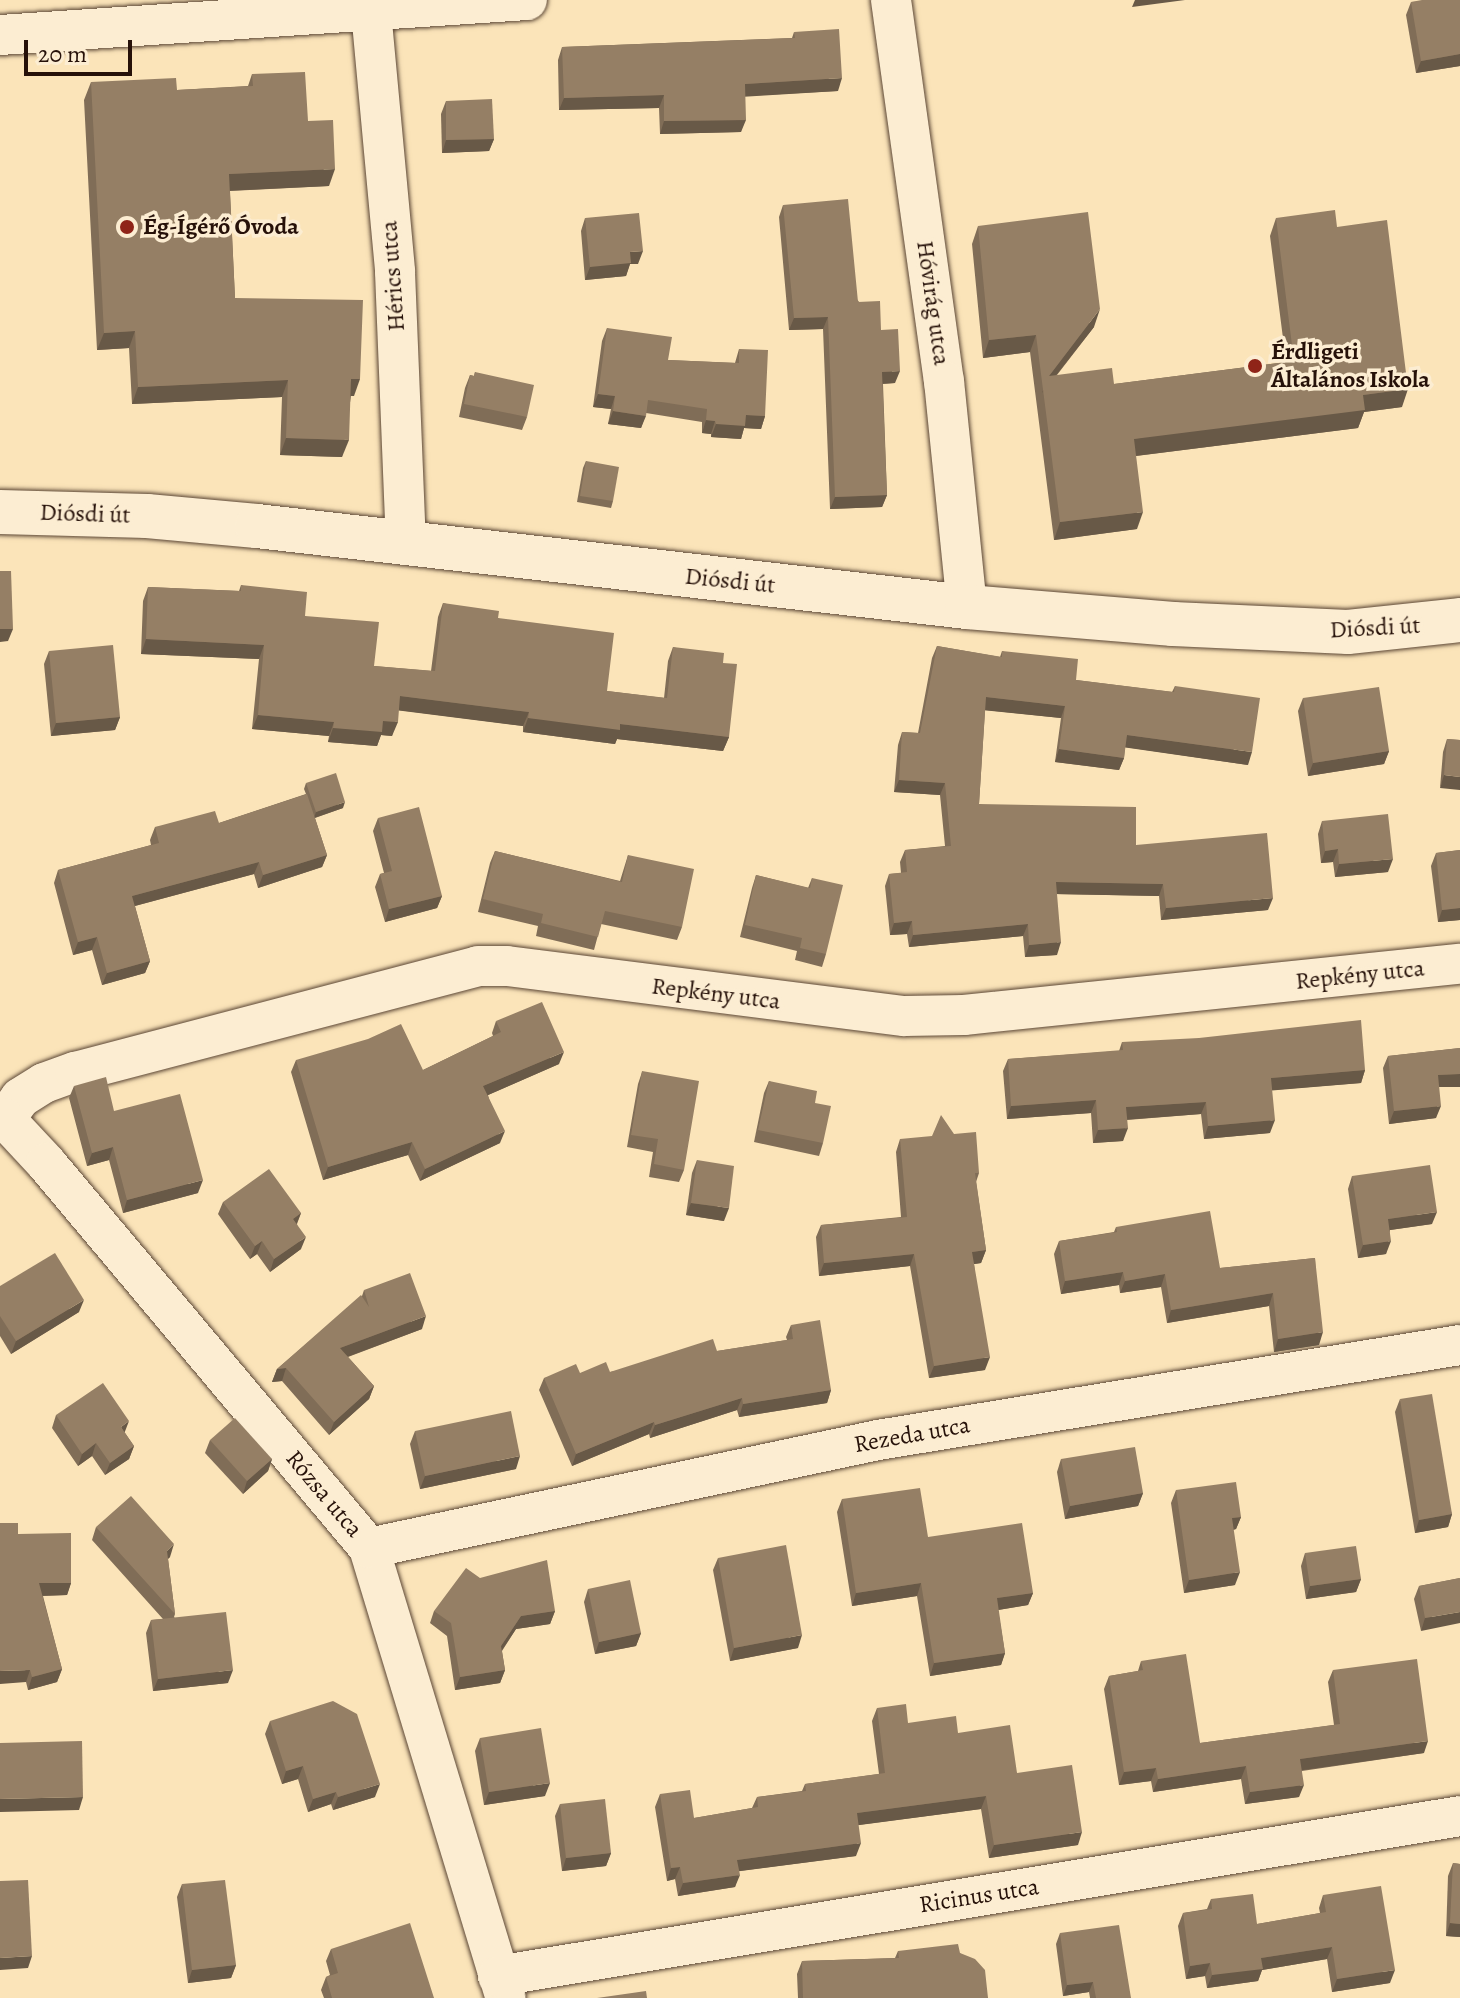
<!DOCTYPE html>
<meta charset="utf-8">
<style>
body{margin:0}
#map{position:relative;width:1460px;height:1998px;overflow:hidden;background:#fbe4b9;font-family:Alegreya,serif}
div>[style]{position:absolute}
.roads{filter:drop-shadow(0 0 2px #5b4635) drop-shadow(0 0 2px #5b4635)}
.minor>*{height:40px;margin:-20px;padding:0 20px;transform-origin:20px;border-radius:20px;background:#fcedd2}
.secondary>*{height:44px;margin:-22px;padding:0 22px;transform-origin:22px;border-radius:22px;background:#fcedd2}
.wall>*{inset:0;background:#806d57}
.shaded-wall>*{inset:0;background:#685947}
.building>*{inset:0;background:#957f65}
.dots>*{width:22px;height:22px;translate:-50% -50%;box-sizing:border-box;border:4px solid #fcedd2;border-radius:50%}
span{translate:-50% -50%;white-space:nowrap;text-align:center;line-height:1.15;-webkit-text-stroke:7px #fcedd2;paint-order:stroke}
.poi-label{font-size:24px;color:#261109;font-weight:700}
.left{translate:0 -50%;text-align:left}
.street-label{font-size:24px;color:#261109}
.scale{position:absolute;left:24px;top:40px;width:108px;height:36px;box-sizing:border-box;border:4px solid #261109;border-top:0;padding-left:10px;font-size:24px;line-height:28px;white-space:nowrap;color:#261109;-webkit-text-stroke:6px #fcedd2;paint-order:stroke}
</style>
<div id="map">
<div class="roads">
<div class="minor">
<i style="left:891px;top:0;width:385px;rotate:82.1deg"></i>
<i style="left:944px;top:381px;width:227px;rotate:84.2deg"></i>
<i style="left:371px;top:11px;width:262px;rotate:84.7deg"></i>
<i style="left:395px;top:272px;width:269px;rotate:87.7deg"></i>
<i style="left:0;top:35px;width:528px;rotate:-3.8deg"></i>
<i style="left:5px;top:1119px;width:26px;rotate:-54deg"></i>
<i style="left:20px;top:1098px;width:28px;rotate:-32deg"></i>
<i style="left:44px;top:1083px;width:33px;rotate:-20deg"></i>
<i style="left:75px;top:1072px;width:417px;rotate:-14.7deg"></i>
<i style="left:478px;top:966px;width:29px"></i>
<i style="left:507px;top:966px;width:400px;rotate:7.2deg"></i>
<i style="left:904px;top:1016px;width:60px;rotate:-1deg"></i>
<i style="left:964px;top:1015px;width:499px;rotate:-5.9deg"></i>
<i style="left:5px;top:1119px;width:60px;rotate:47deg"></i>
<i style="left:46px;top:1163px;width:503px;rotate:50deg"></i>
<i style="left:369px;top:1548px;width:470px;rotate:73.1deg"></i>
<i style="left:369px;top:1548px;width:520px;rotate:-11.98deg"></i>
<i style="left:878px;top:1440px;width:590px;rotate:-9.27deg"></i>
<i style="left:498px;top:1976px;width:975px;rotate:-9.44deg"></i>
</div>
<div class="secondary">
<i style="left:0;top:512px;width:147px;rotate:1.6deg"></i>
<i style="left:147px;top:516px;width:110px;rotate:5.2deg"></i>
<i style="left:257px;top:526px;width:715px;rotate:6.51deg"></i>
<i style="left:967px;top:607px;width:207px;rotate:4.7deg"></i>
<i style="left:1173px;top:624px;width:175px;rotate:2.6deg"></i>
<i style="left:1348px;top:632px;width:113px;rotate:-6.1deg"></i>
</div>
</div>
<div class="wall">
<i style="clip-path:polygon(1460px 0,1460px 66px,1416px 73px,1406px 15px,1411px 2px)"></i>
<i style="clip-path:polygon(794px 32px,838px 91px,745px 96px,741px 132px,660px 134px,659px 108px,559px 110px,558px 60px,562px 47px,792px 38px)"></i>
<i style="clip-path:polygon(252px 74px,308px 121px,329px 186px,230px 191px,235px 298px,354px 396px,351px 396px,342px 457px,280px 455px,282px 397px,132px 404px,129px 348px,97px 350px,84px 100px,91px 82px,177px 90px,248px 86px)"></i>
<i style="clip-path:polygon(446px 101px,494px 139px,489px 151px,442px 153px,441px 114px)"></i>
<i style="clip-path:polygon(783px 205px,881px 330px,895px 383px,883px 384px,887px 495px,882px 507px,830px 509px,823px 329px,789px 330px,779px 217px)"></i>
<i style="clip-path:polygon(585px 218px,638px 264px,630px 264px,626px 276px,585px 280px,581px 231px)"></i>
<i style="clip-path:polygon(1276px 218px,1337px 227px,1402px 407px,1364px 412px,1358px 428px,1136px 456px,1137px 529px,1054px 540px,1030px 352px,983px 358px,972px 244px,978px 226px,1094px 327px,1057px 375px,1114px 384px,1286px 362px,1270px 236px)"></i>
<i style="clip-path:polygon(607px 328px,668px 360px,735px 363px,739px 349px,765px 416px,761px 429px,744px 428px,741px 439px,711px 437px,711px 434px,702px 433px,702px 422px,646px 413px,641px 428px,608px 424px,611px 409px,593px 407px,602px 341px)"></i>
<i style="clip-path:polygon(475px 372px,527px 417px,522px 430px,459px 417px,465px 388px,470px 375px,474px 376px)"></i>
<i style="clip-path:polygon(586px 461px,613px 501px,611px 508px,577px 502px,583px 468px)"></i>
<i style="clip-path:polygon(241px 585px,305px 616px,374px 666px,431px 671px,438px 617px,443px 603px,498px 618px,607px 691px,664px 698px,668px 661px,673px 647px,723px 663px,729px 737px,723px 751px,617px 739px,615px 744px,523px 732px,523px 726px,398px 710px,392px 736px,381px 735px,377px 746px,328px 742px,329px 736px,252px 729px,259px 659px,141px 654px,143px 601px,148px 587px,239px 591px)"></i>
<i style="clip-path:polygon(937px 646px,1000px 657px,1002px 651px,1076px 680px,1172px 692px,1175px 686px,1248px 765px,1125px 747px,1124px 758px,1119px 770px,1055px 762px,1061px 718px,985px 710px,979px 804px,1136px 845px,1268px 910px,1161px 920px,1159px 896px,1057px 894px,1057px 955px,1025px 957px,1023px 936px,909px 947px,907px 934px,890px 935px,885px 886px,889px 874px,901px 873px,900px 862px,905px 850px,945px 846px,940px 795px,894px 792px,898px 745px,902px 732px,918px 733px,932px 658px)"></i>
<i style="clip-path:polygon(49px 651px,120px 717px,115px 730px,51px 736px,44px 664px)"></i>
<i style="clip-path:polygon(1303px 698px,1389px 751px,1384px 764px,1308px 776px,1298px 711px)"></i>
<i style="clip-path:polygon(1447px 739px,1460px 740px,1440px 788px,1443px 752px)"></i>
<i style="clip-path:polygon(306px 783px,343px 808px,315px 818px,327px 855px,322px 867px,258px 888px,254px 874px,135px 906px,150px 961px,145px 973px,102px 985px,92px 950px,73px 955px,54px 883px,58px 870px,151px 845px,150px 840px,155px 827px,219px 823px,306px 794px,304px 789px)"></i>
<i style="clip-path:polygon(378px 818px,442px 896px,437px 908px,385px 922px,375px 887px,380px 874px,384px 873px,373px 831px)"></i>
<i style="clip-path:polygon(1322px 821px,1388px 872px,1335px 877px,1333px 862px,1321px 863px,1318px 834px)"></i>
<i style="clip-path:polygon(1460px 850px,1460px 920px,1438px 922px,1431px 866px,1436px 853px)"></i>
<i style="clip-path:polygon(495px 851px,620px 881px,628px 855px,682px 927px,677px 940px,601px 924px,594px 950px,536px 936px,538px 926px,478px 912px,490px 863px)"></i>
<i style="clip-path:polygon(756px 875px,808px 888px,812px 878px,826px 954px,822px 967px,795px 960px,797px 951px,740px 937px,752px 888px)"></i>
<i style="clip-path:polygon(496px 1021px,559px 1064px,488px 1095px,500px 1143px,420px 1181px,408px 1155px,323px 1180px,291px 1072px,296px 1060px,423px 1070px,493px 1036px,492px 1033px)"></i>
<i style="clip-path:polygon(1122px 1042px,1365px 1070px,1361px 1083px,1272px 1090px,1270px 1133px,1204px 1139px,1201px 1114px,1127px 1120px,1123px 1141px,1093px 1143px,1091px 1113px,1007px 1119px,1003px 1071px,1008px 1059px,1119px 1051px)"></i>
<i style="clip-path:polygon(1460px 1048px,1460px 1087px,1439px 1087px,1436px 1118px,1389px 1124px,1383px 1068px,1388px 1056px)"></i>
<i style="clip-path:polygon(642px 1072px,684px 1170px,679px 1182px,649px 1177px,653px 1152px,627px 1147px,638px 1084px)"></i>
<i style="clip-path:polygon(769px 1081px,815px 1103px,823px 1143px,819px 1156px,754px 1142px,764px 1093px)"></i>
<i style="clip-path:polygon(74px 1086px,198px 1193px,123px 1213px,109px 1160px,87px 1166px,69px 1098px)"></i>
<i style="clip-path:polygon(900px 1139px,979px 1173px,976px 1182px,986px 1250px,981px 1263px,974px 1264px,985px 1370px,929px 1378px,910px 1266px,819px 1276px,816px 1237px,821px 1225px,901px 1217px,896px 1152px)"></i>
<i style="clip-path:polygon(697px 1160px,724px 1221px,686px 1215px,692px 1173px)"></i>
<i style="clip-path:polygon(1352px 1176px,1432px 1224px,1390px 1230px,1386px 1254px,1358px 1258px,1348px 1189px)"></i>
<i style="clip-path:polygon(223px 1202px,301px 1213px,297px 1224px,301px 1249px,270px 1272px,257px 1254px,250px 1259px,218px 1214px)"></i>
<i style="clip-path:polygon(1116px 1227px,1220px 1268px,1315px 1258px,1319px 1345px,1274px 1352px,1269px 1306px,1167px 1323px,1161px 1287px,1120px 1293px,1119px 1285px,1061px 1294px,1054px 1254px,1059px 1241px,1114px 1232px)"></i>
<i style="clip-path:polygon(0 1286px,79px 1312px,11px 1354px,0 1336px)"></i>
<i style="clip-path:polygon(364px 1290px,422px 1329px,348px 1357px,374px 1386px,369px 1399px,329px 1435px,282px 1381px,272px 1382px,277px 1369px,362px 1296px)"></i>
<i style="clip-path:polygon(791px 1325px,831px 1390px,827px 1403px,739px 1417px,737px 1410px,650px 1438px,649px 1434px,572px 1466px,539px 1390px,544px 1378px,580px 1373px,610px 1372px,717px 1351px,787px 1340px,786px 1337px)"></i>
<i style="clip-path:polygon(1400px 1399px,1452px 1514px,1448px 1527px,1415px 1533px,1395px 1412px)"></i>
<i style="clip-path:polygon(56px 1415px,125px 1433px,134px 1446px,129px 1459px,105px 1475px,92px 1456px,78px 1466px,52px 1428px)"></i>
<i style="clip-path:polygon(415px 1431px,516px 1469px,420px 1489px,410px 1444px)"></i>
<i style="clip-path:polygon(210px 1440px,272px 1459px,268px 1471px,243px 1494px,205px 1453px)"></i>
<i style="clip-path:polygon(1061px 1459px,1143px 1493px,1138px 1506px,1065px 1519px,1057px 1472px)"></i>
<i style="clip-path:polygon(1176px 1490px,1241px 1517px,1236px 1529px,1233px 1530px,1235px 1585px,1184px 1593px,1171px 1503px)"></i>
<i style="clip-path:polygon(842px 1499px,928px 1537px,1033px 1593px,1028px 1605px,998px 1610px,1005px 1653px,1001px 1665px,930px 1676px,917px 1596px,852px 1606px,837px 1512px)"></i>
<i style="clip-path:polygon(96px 1527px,170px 1557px,168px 1559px,175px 1614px,174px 1617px,228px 1683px,153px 1691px,146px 1633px,151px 1620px,163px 1619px,92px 1540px)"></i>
<i style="clip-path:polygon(18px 1534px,71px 1583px,67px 1595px,43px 1596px,62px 1669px,57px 1682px,28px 1690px,26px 1682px)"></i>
<i style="clip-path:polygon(1305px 1553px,1361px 1579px,1356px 1592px,1306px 1599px,1301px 1566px)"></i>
<i style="clip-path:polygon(718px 1558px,798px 1648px,730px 1661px,713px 1570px)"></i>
<i style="clip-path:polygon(1460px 1578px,1421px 1631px,1414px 1599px,1419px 1586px)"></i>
<i style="clip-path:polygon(588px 1589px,641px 1633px,636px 1646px,595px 1654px,584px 1602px)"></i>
<i style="clip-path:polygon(434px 1611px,555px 1611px,550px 1624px,516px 1629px,502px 1651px,505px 1670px,500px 1683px,455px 1690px,447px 1636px,430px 1623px)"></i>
<i style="clip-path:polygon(1141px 1661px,1200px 1743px,1334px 1725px,1328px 1682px,1333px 1670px,1424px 1753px,1302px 1771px,1299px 1797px,1245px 1804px,1241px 1779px,1153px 1792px,1151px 1781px,1119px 1785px,1104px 1689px,1109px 1676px,1138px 1671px)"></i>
<i style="clip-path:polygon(877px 1708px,908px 1723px,958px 1733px,1017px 1773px,1078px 1845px,989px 1858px,981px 1809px,858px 1825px,856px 1856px,739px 1871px,735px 1887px,678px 1896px,675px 1879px,667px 1881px,655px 1807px,660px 1794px,694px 1818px,752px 1808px,757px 1797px,802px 1791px,805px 1784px,879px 1774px,872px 1721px)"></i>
<i style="clip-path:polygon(270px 1721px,375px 1797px,333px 1810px,331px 1804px,308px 1812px,298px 1779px,282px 1784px,265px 1734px)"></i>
<i style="clip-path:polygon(480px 1738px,545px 1796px,484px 1805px,475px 1751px)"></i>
<i style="clip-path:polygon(560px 1804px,611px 1853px,606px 1866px,562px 1871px,555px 1816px)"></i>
<i style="clip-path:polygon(1453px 1863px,1460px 1864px,1460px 1937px,1446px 1936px,1448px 1876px)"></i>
<i style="clip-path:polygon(182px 1884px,236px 1965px,231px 1978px,188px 1983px,177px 1897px)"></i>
<i style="clip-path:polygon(1323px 1895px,1390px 1983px,1332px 1992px,1327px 1959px,1262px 1970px,1258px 1981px,1207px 1988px,1205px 1976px,1186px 1979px,1178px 1926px,1183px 1913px,1207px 1909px,1211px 1899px,1257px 1924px,1320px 1913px,1319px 1908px)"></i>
<i style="clip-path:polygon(1060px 1933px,1131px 1998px,1090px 1998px,1089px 1992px,1063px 1996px,1056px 1944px)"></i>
<i style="clip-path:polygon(331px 1949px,434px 1998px,324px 1998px,321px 1990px,326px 1977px,330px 1975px,326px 1961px)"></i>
<i style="clip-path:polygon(898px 1951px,960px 1953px,988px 1998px,798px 1998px,797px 1974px,802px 1961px,895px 1958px)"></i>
</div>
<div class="shaded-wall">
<i style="clip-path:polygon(1135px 0,1185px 0,1132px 7px)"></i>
<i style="clip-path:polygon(1460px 54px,1460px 66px,1416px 73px,1421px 61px)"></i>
<i style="clip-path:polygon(842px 78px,838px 91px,740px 97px,745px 84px)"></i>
<i style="clip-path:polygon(664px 95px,659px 108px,559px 110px,564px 98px)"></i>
<i style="clip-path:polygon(746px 120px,741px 132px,660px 134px,664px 121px)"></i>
<i style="clip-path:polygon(494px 139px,489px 151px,442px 153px,446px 140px)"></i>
<i style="clip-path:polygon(335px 169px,329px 186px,223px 191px,229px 174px)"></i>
<i style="clip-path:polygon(643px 251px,638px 264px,630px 264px,626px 276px,585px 280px,590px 267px,630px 252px)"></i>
<i style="clip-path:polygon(1100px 309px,1094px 327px,1042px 393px,1049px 376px)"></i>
<i style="clip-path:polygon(828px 317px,823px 329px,789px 330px,794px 318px)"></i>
<i style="clip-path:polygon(135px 331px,129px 348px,97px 350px,104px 333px)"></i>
<i style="clip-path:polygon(1036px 335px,1030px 352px,983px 358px,989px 340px)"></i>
<i style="clip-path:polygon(900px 371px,895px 383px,878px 384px,882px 372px)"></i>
<i style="clip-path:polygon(351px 379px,360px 379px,354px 396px,345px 396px)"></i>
<i style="clip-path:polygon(288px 380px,282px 397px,132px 404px,138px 387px)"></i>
<i style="clip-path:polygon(1408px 389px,1402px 407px,1364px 412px,1358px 428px,1127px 457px,1134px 439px,1363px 395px)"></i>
<i style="clip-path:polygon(598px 394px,615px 396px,611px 409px,593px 407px)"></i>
<i style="clip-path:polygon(613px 411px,646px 416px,641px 428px,608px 424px)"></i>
<i style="clip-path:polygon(746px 415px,765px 416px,761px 429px,744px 428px,741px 439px,711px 437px,716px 424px)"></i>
<i style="clip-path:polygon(706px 420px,715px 421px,711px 434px,702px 433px)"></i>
<i style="clip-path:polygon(286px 438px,349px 440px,342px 457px,280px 455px)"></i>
<i style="clip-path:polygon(887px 495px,882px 507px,830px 509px,835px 497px)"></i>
<i style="clip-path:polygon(1143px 512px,1137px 529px,1054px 540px,1060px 522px)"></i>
<i style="clip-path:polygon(0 629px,13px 629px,8px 641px,0 642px)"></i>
<i style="clip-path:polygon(146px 639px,264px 645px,259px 659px,141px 654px)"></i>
<i style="clip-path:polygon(400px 696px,529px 712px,523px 726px,395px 710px)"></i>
<i style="clip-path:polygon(986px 697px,1065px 706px,1061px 718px,982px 710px)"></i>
<i style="clip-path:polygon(258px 715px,334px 722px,329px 736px,252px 729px)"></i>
<i style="clip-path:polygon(120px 717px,115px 730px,51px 736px,56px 723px)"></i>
<i style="clip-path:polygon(528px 718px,620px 724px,729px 737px,723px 751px,617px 739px,615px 744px,523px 732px)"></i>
<i style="clip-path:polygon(383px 721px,398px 722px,392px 736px,381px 735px,377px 746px,328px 742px,333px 728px)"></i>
<i style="clip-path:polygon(1127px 735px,1252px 752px,1248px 765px,1122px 747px)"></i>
<i style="clip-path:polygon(1059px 749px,1124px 758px,1119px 770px,1055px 762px)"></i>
<i style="clip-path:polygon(1389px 751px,1384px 764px,1308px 776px,1313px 763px)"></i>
<i style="clip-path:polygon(1444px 775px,1460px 777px,1460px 790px,1440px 788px)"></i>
<i style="clip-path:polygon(899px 780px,945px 783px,940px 795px,894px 792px)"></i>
<i style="clip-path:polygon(345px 802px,343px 808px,314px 818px,316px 812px)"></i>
<i style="clip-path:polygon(1338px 849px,1333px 862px,1321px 863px,1325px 851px)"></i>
<i style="clip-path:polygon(327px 855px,322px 867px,258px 888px,263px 875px)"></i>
<i style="clip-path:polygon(1393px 859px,1388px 872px,1335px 877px,1339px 864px)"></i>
<i style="clip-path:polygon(259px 862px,254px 874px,127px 908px,132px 896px)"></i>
<i style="clip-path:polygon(1056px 882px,1163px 884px,1159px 896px,1052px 894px)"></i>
<i style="clip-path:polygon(442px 896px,437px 908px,385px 922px,389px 909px)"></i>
<i style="clip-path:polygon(1273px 898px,1268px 910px,1161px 920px,1166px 908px)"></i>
<i style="clip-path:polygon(1460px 908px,1460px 920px,1438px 922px,1442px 910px)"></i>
<i style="clip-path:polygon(912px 921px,907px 934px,890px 935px,894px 923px)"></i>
<i style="clip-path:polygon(1028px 924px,1023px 936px,909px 947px,913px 935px)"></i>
<i style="clip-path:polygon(97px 937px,92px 950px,73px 955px,78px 942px)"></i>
<i style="clip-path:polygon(1061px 942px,1057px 955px,1025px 957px,1029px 945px)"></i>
<i style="clip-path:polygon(150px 961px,145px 973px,102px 985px,107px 973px)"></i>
<i style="clip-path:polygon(564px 1052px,559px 1064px,479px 1099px,483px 1086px)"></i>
<i style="clip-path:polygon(1365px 1070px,1361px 1083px,1266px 1091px,1271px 1078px)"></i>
<i style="clip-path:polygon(1460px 1074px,1460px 1087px,1433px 1087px,1438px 1075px)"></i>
<i style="clip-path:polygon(1096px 1100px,1091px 1113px,1007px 1119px,1011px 1106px)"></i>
<i style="clip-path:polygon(1206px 1102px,1201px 1114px,1122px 1120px,1126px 1107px)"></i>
<i style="clip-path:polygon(1441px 1106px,1436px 1118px,1389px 1124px,1394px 1111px)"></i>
<i style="clip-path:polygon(1275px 1120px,1270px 1133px,1204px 1139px,1208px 1126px)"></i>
<i style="clip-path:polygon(1128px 1128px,1123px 1141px,1093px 1143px,1098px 1130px)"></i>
<i style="clip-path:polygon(505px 1131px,500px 1143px,420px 1181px,425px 1169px)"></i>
<i style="clip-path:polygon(412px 1142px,408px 1155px,323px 1180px,328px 1167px)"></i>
<i style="clip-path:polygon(113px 1147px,109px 1160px,87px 1166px,92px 1153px)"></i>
<i style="clip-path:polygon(203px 1180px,198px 1193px,123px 1213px,127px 1200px)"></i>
<i style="clip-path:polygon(691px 1203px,729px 1208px,724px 1221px,686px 1215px)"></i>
<i style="clip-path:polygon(1437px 1212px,1432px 1224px,1383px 1231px,1388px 1219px)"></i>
<i style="clip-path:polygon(301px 1213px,296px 1225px,293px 1219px)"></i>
<i style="clip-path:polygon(306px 1237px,301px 1249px,270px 1272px,274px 1259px)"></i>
<i style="clip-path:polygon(262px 1241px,257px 1254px,250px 1259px,255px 1246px)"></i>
<i style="clip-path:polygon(1391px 1241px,1386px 1254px,1358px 1258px,1363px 1245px)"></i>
<i style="clip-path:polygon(986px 1250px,981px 1263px,968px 1265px,972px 1252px)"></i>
<i style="clip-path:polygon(914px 1254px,910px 1266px,819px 1276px,824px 1263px)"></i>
<i style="clip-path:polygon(1123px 1272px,1119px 1285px,1061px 1294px,1065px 1281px)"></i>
<i style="clip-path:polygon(1165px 1274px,1161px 1287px,1120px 1293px,1125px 1281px)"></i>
<i style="clip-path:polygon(1273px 1293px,1269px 1306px,1167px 1323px,1171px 1310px)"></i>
<i style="clip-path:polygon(84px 1300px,79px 1312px,11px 1354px,16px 1341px)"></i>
<i style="clip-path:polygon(426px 1316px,422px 1329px,336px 1361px,340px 1348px)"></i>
<i style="clip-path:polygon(1323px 1332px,1319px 1345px,1274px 1352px,1278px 1339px)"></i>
<i style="clip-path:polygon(990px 1357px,985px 1370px,929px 1378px,934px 1366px)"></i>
<i style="clip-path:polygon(286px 1368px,282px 1381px,272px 1382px,277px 1369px)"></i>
<i style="clip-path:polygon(374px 1386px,369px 1399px,329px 1435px,334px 1422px)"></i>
<i style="clip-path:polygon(831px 1390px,827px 1403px,739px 1417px,743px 1404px)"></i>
<i style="clip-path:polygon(742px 1398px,737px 1410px,650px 1438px,655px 1425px)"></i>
<i style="clip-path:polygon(129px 1421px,124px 1434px,121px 1427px)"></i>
<i style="clip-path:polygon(654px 1422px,649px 1434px,572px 1466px,576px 1454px)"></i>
<i style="clip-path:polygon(96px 1443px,92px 1456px,78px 1466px,82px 1454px)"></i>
<i style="clip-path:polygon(134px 1446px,129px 1459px,105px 1475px,110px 1463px)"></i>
<i style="clip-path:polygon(520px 1456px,516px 1469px,420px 1489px,425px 1476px)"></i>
<i style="clip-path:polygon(272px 1459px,268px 1471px,243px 1494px,247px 1481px)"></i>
<i style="clip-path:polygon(1143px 1493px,1138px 1506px,1065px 1519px,1070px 1506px)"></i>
<i style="clip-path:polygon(1452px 1514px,1448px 1527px,1415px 1533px,1419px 1520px)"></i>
<i style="clip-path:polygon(1241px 1517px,1236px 1529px,1227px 1531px,1232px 1518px)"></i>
<i style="clip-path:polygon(174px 1544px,170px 1557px,163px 1563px,167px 1551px)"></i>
<i style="clip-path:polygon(1240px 1572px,1235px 1585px,1184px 1593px,1189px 1580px)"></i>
<i style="clip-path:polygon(1361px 1579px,1356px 1592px,1306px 1599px,1310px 1586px)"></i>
<i style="clip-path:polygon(39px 1583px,71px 1583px,67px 1595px,35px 1596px)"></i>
<i style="clip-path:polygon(921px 1583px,917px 1596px,852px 1606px,856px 1593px)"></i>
<i style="clip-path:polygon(1033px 1593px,1028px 1605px,992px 1611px,997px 1598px)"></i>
<i style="clip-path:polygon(555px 1611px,550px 1624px,516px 1629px,496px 1659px,501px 1646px,521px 1616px)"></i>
<i style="clip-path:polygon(1460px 1612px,1460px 1623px,1421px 1631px,1425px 1618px)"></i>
<i style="clip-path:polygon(641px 1633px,636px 1646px,595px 1654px,599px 1642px)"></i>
<i style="clip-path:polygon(802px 1635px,798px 1648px,730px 1661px,734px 1648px)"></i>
<i style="clip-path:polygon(1005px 1653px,1001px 1665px,930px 1676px,934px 1663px)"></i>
<i style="clip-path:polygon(62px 1669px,57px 1682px,28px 1690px,32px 1677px)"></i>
<i style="clip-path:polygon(30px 1670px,26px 1682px,0 1684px,0 1671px)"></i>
<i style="clip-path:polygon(233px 1670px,228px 1683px,153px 1691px,158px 1679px)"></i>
<i style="clip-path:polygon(505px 1670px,500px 1683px,455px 1690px,460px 1677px)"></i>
<i style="clip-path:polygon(1428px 1741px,1424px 1753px,1296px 1771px,1300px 1759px)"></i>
<i style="clip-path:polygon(303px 1766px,298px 1779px,282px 1784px,286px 1771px)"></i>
<i style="clip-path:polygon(1246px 1766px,1241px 1779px,1153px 1792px,1158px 1779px)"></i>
<i style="clip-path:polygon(1156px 1768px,1151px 1781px,1119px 1785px,1124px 1772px)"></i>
<i style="clip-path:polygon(550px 1783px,545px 1796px,484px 1805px,489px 1792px)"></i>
<i style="clip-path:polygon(380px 1784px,375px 1797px,333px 1810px,338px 1797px)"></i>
<i style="clip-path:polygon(1304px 1785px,1299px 1797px,1245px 1804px,1250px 1792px)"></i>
<i style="clip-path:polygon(336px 1792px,331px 1804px,308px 1812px,313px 1799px)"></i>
<i style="clip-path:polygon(986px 1796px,981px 1809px,852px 1826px,857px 1813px)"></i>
<i style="clip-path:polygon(83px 1797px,79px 1810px,0 1812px,0 1799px)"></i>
<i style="clip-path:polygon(1082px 1832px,1078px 1845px,989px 1858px,994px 1845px)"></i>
<i style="clip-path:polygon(861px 1843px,856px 1856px,733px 1872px,737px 1860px)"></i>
<i style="clip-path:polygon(611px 1853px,606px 1866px,562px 1871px,566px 1858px)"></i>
<i style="clip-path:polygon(680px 1867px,675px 1879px,667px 1881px,671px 1868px)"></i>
<i style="clip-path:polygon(740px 1875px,735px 1887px,678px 1896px,683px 1883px)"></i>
<i style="clip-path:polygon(1450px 1923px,1460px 1924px,1460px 1937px,1446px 1936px)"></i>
<i style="clip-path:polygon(1332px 1947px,1327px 1959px,1262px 1970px,1258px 1981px,1207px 1988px,1212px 1975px,1261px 1958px)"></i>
<i style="clip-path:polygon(32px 1956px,28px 1968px,0 1970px,0 1958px)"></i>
<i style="clip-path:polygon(1210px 1963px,1205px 1976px,1186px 1979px,1190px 1966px)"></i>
<i style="clip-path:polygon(236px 1965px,231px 1978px,188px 1983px,192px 1970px)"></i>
<i style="clip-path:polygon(1395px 1970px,1390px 1983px,1332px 1992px,1337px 1979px)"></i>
<i style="clip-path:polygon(1093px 1982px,1089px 1992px,1063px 1996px,1067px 1985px)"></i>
</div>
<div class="building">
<i style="clip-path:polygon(1422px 0,1460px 0,1460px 54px,1421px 61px,1411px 2px)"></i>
<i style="clip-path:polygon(839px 29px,842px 78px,745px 84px,746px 120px,664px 121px,664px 95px,564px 98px,562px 47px,795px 38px,794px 32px)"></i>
<i style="clip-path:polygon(305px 72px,308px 121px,333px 120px,335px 169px,229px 174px,235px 298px,363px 300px,360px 379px,351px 379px,349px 440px,286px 438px,288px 380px,138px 387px,135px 331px,104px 333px,91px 82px,176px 78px,177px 90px,253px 86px,252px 74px)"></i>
<i style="clip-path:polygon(492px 99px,494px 139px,446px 140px,446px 101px)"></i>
<i style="clip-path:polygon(848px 199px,858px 302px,880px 301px,881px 330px,898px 329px,900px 371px,882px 372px,887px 495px,835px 497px,828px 317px,794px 318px,783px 205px)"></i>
<i style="clip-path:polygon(1335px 210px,1337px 227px,1387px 220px,1408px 389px,1363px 395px,1365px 410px,1134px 439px,1143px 512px,1060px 522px,1036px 335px,989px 340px,978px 226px,1088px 212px,1100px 309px,1049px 376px,1112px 368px,1114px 384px,1294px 361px,1276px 218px)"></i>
<i style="clip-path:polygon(639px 213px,643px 251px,630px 252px,631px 263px,590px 267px,585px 218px)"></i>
<i style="clip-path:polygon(607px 328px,672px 337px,668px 360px,739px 363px,739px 349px,768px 350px,765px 416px,746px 415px,745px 426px,716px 424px,715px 421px,706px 420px,707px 409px,648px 400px,646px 416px,613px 411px,615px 396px,598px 394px)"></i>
<i style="clip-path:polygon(475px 372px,534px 385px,527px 417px,464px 404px,470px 375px,474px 376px)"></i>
<i style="clip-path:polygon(586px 461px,619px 467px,613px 501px,580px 496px)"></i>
<i style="clip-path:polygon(0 571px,11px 571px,13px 629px,0 629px)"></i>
<i style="clip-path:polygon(241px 585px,307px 592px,305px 616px,379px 622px,374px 666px,435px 671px,443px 603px,499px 611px,498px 618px,614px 633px,607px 691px,667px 698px,673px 647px,724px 653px,723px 663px,737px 664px,729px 737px,620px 724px,620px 730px,528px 718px,529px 712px,400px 696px,398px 722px,383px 721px,382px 732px,333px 728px,334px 722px,258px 715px,264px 645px,146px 639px,148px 587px,241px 591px)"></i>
<i style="clip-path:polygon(113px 645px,120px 717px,56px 723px,49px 651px)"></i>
<i style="clip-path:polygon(937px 646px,1002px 657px,1002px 651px,1078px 659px,1076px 680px,1174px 692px,1175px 686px,1260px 698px,1252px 752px,1127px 735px,1124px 758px,1059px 749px,1065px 706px,986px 697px,979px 804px,1136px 807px,1136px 845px,1267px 833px,1273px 898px,1166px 908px,1163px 884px,1056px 882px,1061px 942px,1029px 945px,1028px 924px,913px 935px,912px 921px,894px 923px,889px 874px,907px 872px,905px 850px,951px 846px,945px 783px,899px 780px,902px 732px,920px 733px)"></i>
<i style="clip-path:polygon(1379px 687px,1389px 751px,1313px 763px,1303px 698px)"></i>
<i style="clip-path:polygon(1447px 739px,1460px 740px,1460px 777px,1444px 775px)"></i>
<i style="clip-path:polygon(336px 773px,345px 802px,316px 812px,306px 783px)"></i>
<i style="clip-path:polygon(307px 794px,327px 855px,263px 875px,259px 862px,132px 896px,150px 961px,107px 973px,97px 937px,78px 942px,58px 870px,159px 843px,155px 827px,215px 811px,219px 823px)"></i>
<i style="clip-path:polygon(419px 807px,442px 896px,389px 909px,380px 874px,392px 871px,378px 818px)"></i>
<i style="clip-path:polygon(1388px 814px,1393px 859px,1339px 864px,1338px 849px,1325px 851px,1322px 821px)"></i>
<i style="clip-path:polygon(1460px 850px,1460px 908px,1442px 910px,1436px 853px)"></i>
<i style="clip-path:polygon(495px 851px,622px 882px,628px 855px,694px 869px,682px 927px,605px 911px,598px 937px,541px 923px,543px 914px,483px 899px)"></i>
<i style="clip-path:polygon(756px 875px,810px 888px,812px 878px,843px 885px,826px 954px,800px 948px,802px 938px,745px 925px)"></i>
<i style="clip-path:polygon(542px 1002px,564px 1052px,483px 1086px,505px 1131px,425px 1169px,412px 1142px,328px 1167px,296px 1060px,368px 1039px,401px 1024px,423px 1070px,501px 1032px,496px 1021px)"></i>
<i style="clip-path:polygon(1361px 1020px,1365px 1070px,1271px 1078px,1275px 1120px,1208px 1126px,1206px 1102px,1126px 1107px,1128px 1128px,1098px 1130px,1096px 1100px,1011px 1106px,1008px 1059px,1123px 1050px,1122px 1042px,1199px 1038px)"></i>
<i style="clip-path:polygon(1460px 1048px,1460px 1074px,1438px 1075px,1441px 1106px,1394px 1111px,1388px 1056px)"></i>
<i style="clip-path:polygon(642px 1071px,699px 1081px,684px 1170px,654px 1164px,658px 1139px,631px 1135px)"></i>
<i style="clip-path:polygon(106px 1077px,114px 1111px,180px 1094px,203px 1180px,127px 1200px,113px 1147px,92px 1153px,74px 1086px)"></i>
<i style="clip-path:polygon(769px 1081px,817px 1091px,815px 1103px,831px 1106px,823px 1143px,758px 1130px)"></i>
<i style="clip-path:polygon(941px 1115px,954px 1134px,976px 1132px,979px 1173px,975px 1173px,986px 1250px,972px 1252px,990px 1357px,934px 1366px,914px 1254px,824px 1263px,821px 1225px,907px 1217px,900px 1139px,932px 1136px)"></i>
<i style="clip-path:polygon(697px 1160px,734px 1166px,729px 1208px,691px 1203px)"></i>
<i style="clip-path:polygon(1430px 1165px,1437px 1212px,1388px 1219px,1391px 1241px,1363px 1245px,1352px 1176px)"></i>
<i style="clip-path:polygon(269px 1169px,301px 1213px,293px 1219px,306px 1237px,274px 1259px,262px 1241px,255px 1246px,223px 1202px)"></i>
<i style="clip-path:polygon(1210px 1211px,1220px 1268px,1315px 1258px,1323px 1332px,1278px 1339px,1273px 1293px,1171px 1310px,1165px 1274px,1125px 1281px,1123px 1272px,1065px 1281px,1059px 1241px,1117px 1232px,1116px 1227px)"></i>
<i style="clip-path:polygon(55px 1253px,84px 1300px,16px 1341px,0 1316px,0 1286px)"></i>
<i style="clip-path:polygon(410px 1273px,426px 1316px,340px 1348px,374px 1386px,334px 1422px,286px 1368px,277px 1369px,361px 1295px,369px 1307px,364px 1290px)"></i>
<i style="clip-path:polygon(820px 1320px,831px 1390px,743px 1404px,742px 1398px,655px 1425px,654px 1422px,576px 1454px,544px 1378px,576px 1364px,580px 1373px,606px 1362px,610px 1372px,713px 1339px,717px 1351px,793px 1339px,791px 1325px)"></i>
<i style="clip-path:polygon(103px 1383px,129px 1421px,121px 1427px,134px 1446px,110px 1463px,96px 1443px,82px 1454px,56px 1415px)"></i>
<i style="clip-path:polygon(1432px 1394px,1452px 1514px,1419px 1520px,1400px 1399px)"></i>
<i style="clip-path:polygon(511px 1411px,520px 1456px,425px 1476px,415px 1431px)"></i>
<i style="clip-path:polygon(235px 1418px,272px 1459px,247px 1481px,210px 1440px)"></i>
<i style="clip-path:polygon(1135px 1447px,1143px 1493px,1070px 1506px,1061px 1459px)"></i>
<i style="clip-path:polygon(1236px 1482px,1241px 1517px,1232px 1518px,1240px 1572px,1189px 1580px,1176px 1490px)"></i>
<i style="clip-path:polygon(920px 1488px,928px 1537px,1022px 1523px,1033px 1593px,997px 1598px,1005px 1653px,934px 1663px,921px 1583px,856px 1593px,842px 1499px)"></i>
<i style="clip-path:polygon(131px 1496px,174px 1544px,167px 1551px,175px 1614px,96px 1527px)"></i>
<i style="clip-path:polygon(0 1523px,18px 1523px,18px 1534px,71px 1533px,71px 1583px,39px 1583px,62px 1669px,32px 1677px,30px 1670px,0 1671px)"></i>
<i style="clip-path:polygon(786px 1545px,802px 1635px,734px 1648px,718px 1558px)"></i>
<i style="clip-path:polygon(1356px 1546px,1361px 1579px,1310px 1586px,1305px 1553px)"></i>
<i style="clip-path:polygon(547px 1560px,555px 1611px,521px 1616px,501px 1646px,505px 1670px,460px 1677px,451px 1623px,434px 1611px,466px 1568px,480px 1578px)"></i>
<i style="clip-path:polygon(1460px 1578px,1460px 1612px,1425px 1618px,1419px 1586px)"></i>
<i style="clip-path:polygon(630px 1580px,641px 1633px,599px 1642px,588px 1589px)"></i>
<i style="clip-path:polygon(226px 1612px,233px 1670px,158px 1679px,151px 1620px)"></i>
<i style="clip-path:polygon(1186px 1654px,1200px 1743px,1340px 1724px,1333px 1670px,1417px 1659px,1428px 1741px,1300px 1759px,1304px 1785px,1250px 1792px,1246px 1766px,1158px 1779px,1156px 1768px,1124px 1772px,1109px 1676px,1143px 1670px,1141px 1661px)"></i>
<i style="clip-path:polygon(333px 1701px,357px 1714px,380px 1784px,338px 1797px,336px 1792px,313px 1799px,303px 1766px,286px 1771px,270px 1721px)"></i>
<i style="clip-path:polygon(906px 1704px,908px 1723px,956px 1716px,958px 1733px,1010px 1725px,1017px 1773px,1072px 1765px,1082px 1832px,994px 1845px,986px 1796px,857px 1813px,861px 1843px,737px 1860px,740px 1875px,683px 1883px,680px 1867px,671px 1868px,660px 1794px,690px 1790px,694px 1818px,758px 1807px,757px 1797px,806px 1791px,805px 1784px,885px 1773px,877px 1708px)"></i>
<i style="clip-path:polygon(541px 1728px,550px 1783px,489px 1792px,480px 1738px)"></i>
<i style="clip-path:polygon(82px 1741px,83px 1797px,0 1799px,0 1743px)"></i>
<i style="clip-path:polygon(605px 1799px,611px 1853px,566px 1858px,560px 1804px)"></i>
<i style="clip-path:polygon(1453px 1863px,1460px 1864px,1460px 1924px,1450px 1923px)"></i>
<i style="clip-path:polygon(28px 1880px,32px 1956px,0 1958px,0 1881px)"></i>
<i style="clip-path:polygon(225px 1880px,236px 1965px,192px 1970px,182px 1884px)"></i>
<i style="clip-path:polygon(1381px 1886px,1395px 1970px,1337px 1979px,1332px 1947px,1261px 1958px,1263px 1969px,1212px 1975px,1210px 1963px,1190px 1966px,1183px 1913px,1212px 1909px,1211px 1899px,1253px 1894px,1257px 1924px,1326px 1912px,1323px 1895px)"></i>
<i style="clip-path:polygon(410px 1923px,434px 1998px,332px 1998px,326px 1977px,338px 1973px,331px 1949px)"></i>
<i style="clip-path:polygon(1119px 1925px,1131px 1998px,1096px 1998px,1093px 1982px,1067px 1985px,1060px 1933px)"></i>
<i style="clip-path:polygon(958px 1944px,960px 1953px,975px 1959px,985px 1970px,988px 1998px,803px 1998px,802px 1961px,899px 1958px,898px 1951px)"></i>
<i style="clip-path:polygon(646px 1991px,647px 1998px,597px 1998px)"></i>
</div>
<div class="dots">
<i style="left:127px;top:227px;background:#8f2418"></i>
<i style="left:1255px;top:366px;background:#8f2418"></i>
</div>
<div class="poi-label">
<span class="left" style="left:143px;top:227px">Ég-Ígérő Óvoda</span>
<span class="left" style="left:1271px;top:366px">Érdligeti<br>Általános Iskola</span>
</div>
<div class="street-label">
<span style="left:393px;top:276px;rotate:-94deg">Hérics utca</span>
<span style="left:933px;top:303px;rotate:82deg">Hóvirág utca</span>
<span style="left:85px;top:514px;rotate:2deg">Diósdi út</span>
<span style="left:730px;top:581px;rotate:6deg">Diósdi út</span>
<span style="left:1375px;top:628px;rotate:-3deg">Diósdi út</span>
<span style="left:1360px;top:975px;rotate:-6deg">Repkény utca</span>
<span style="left:716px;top:994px;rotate:7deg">Repkény utca</span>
<span style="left:912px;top:1435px;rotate:-10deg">Rezeda utca</span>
<span style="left:324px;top:1494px;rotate:50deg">Rózsa utca</span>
<span style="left:979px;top:1896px;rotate:-9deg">Ricinus utca</span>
</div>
<div class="scale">20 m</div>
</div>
